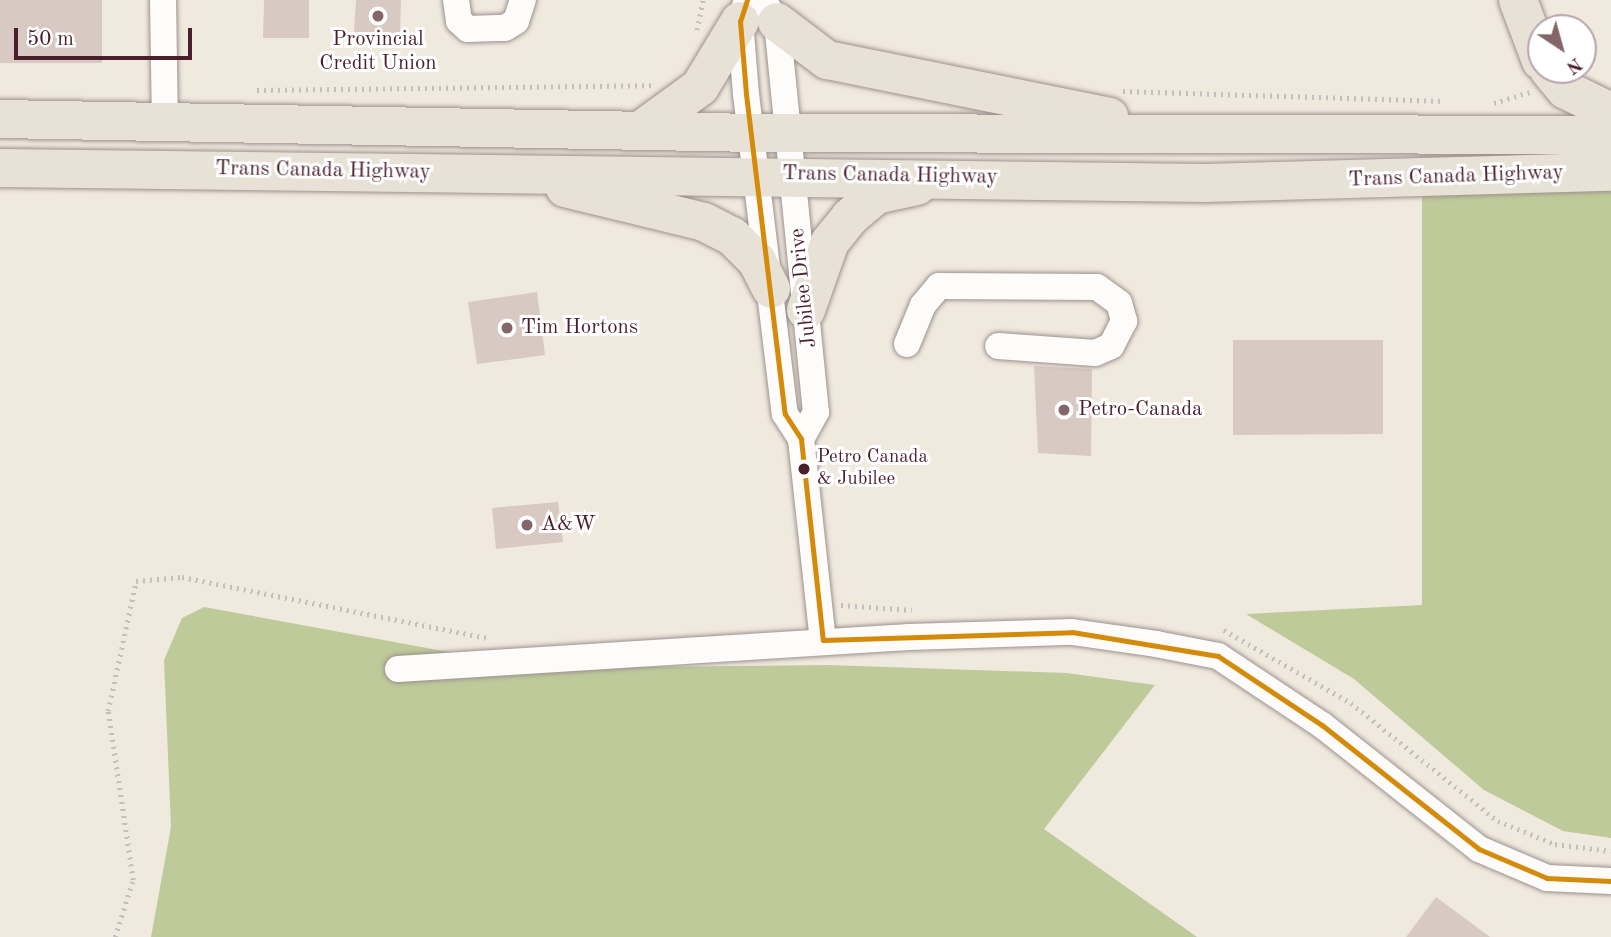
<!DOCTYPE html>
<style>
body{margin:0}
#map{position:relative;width:1611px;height:937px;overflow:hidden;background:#f0e9de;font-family:"Old Standard TT",serif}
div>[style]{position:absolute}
.forest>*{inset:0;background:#beca9a}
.building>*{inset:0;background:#d8c9c2}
.path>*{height:4.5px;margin-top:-2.25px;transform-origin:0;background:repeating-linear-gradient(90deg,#c4bebe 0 2px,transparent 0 7px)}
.roads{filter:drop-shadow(0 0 2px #9c928e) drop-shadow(0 0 2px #9c928e)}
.minor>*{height:26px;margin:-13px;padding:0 13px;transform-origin:13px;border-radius:13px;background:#fdfcfa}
.highway>*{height:38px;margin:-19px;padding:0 19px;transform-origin:19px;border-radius:19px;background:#e8e2d6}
.bus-1>*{height:5px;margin:-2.5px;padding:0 2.5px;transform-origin:2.5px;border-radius:2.5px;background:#d48b09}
.dots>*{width:19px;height:19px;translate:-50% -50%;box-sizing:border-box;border:4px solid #fff;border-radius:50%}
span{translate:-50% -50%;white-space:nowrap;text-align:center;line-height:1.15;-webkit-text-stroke:6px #fff;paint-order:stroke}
.bus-label{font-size:19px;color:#4a1f2b}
.left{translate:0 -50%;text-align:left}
.poi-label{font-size:21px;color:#4a1f2b}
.street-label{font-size:21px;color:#4a1f2b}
.north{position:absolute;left:1527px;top:14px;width:70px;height:70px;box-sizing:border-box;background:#fff;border:2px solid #b7a5aa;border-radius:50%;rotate:144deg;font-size:19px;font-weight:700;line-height:28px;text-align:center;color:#4a1f2b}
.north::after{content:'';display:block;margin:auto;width:24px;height:32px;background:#84666a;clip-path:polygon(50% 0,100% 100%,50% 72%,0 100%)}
.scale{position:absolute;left:14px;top:28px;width:178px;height:32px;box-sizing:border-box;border:4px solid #4a1f2b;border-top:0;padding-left:9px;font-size:21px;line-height:24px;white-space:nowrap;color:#4a1f2b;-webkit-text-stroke:5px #fff;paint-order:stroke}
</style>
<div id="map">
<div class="forest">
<i style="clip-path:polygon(1422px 163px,1611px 166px,1611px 838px,1563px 831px,1484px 790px,1354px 679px,1246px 614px,1422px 605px)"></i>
<i style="clip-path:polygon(204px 607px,536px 668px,828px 665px,1066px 673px,1155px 685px,1044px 829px,1197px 937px,151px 937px,171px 827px,164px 660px,182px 618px)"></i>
</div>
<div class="building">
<i style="clip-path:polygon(0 0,102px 0,102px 63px,0 63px)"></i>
<i style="clip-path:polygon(264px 0,309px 0,309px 38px,263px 38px)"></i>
<i style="clip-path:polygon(356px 0,401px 0,400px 33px,354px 32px)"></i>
<i style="clip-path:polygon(537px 292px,545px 355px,477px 364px,468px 302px)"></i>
<i style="clip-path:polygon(1233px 340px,1383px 340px,1383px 434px,1233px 435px)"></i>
<i style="clip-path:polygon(1034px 366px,1092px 369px,1091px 456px,1038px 453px)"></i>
<i style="clip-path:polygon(558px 502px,563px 542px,496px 549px,492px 508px)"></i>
<i style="clip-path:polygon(1436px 897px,1490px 937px,1406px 937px)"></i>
</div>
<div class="path">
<i style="left:697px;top:30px;width:31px;rotate:-79deg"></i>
<i style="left:257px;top:90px;width:394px;rotate:-0.7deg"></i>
<i style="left:1123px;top:91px;width:320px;rotate:1.8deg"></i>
<i style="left:1494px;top:103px;width:37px;rotate:-17deg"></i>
<i style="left:841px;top:605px;width:71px;rotate:4deg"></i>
<i style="left:1224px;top:630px;width:146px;rotate:29.9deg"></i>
<i style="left:1351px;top:703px;width:189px;rotate:38.8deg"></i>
<i style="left:1498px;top:821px;width:61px;rotate:22deg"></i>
<i style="left:1555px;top:844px;width:56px;rotate:7.1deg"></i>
<i style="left:115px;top:937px;width:60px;rotate:-72.5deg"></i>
<i style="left:133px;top:880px;width:171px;rotate:-98.4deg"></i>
<i style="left:108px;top:711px;width:133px;rotate:-77.8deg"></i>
<i style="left:136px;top:581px;width:46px;rotate:-5deg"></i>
<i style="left:182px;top:577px;width:310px;rotate:11.3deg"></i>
</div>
<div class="roads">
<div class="minor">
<i style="left:163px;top:0;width:122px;rotate:89.1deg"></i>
<i style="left:456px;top:0;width:21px;rotate:82deg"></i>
<i style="left:459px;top:21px;width:12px;rotate:42deg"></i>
<i style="left:468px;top:29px;width:37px;rotate:-2deg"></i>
<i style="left:505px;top:28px;width:13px;rotate:-32deg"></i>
<i style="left:516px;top:21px;width:22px;rotate:-72deg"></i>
<i style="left:747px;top:0;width:22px;rotate:108deg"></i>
<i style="left:740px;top:21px;width:73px;rotate:85.3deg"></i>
<i style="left:746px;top:94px;width:322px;rotate:83.1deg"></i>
<i style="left:785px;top:414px;width:30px;rotate:57deg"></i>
<i style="left:801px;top:439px;width:202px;rotate:83.8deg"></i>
<i style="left:763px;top:0;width:26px;rotate:58deg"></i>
<i style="left:777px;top:22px;width:392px;rotate:84.3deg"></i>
<i style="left:816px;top:412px;width:31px;rotate:119deg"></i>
<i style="left:907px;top:344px;width:42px;rotate:-67.7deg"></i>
<i style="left:923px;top:305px;width:25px;rotate:-50deg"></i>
<i style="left:939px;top:286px;width:158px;rotate:0.4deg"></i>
<i style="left:1097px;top:287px;width:27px;rotate:36deg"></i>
<i style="left:1119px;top:303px;width:19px;rotate:74deg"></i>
<i style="left:1124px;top:321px;width:28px;rotate:117deg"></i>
<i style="left:1111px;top:346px;width:17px;rotate:156deg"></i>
<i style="left:1095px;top:353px;width:97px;rotate:-175.9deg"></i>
<i style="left:398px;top:669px;width:512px;rotate:-3.58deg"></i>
<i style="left:909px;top:637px;width:163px;rotate:-1.8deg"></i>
<i style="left:1072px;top:632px;width:85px;rotate:8.1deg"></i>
<i style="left:1156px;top:644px;width:63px;rotate:11deg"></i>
<i style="left:1218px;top:656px;width:125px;rotate:33.6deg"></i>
<i style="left:1322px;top:725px;width:200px;rotate:38.3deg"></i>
<i style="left:1479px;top:849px;width:74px;rotate:23.1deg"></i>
<i style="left:1547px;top:878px;width:64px;rotate:2.7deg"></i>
</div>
<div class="highway">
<i style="left:1518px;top:0;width:65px;rotate:69.3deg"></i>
<i style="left:777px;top:22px;width:63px;rotate:37.2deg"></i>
<i style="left:827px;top:60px;width:288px;rotate:11.4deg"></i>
<i style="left:1549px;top:70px;width:26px;rotate:50deg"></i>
<i style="left:1566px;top:90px;width:50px;rotate:26.1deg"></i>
<i style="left:0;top:119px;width:754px;rotate:1.06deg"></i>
<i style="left:754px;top:133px;width:857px;rotate:0.13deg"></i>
<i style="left:641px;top:130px;width:73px;rotate:-36.1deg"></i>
<i style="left:700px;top:87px;width:77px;rotate:-58.8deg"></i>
<i style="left:0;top:168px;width:1205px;rotate:0.71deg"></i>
<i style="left:1205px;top:183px;width:406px;rotate:-1.6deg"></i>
<i style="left:565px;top:188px;width:143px;rotate:13.7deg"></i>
<i style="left:704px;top:222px;width:31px;rotate:27deg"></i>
<i style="left:732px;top:236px;width:35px;rotate:45deg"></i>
<i style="left:757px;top:261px;width:31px;rotate:63deg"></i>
<i style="left:806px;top:310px;width:72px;rotate:-70.6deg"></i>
<i style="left:830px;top:242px;width:32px;rotate:-51deg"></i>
<i style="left:850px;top:217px;width:34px;rotate:-40deg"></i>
<i style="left:876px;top:195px;width:42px;rotate:-12.4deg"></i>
</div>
</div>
<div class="bus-1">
<i style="left:747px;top:0;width:22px;rotate:108deg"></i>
<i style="left:740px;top:21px;width:73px;rotate:85.3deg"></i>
<i style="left:746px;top:94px;width:322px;rotate:83.1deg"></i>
<i style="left:785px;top:414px;width:30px;rotate:57deg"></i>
<i style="left:801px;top:439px;width:202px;rotate:83.8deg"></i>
<i style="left:823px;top:640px;width:249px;rotate:-1.8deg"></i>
<i style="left:1072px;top:632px;width:148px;rotate:9.3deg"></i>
<i style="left:1218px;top:656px;width:125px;rotate:33.6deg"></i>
<i style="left:1322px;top:725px;width:200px;rotate:38.3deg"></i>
<i style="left:1479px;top:849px;width:74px;rotate:23.1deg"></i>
<i style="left:1547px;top:878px;width:64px;rotate:2.7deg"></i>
</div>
<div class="dots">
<i style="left:378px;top:16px;background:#84666a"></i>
<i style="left:507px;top:328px;background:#84666a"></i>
<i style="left:1064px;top:410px;background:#84666a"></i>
<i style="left:804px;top:469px;background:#4a1f2b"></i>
<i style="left:527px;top:525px;background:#84666a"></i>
</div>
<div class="bus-label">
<span class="left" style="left:817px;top:469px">Petro Canada<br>&amp; Jubilee</span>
</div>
<div class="poi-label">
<span style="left:378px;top:52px">Provincial<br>Credit Union</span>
<span class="left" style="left:521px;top:328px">Tim Hortons</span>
<span class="left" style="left:1078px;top:410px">Petro-Canada</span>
<span class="left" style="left:541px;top:525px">A&amp;W</span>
</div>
<div class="street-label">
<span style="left:323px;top:171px;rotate:1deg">Trans Canada Highway</span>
<span style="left:890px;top:176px;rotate:1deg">Trans Canada Highway</span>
<span style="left:1456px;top:177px;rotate:-2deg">Trans Canada Highway</span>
<span style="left:804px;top:288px;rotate:-96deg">Jubilee Drive</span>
</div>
<div class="north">N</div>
<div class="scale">50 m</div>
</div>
